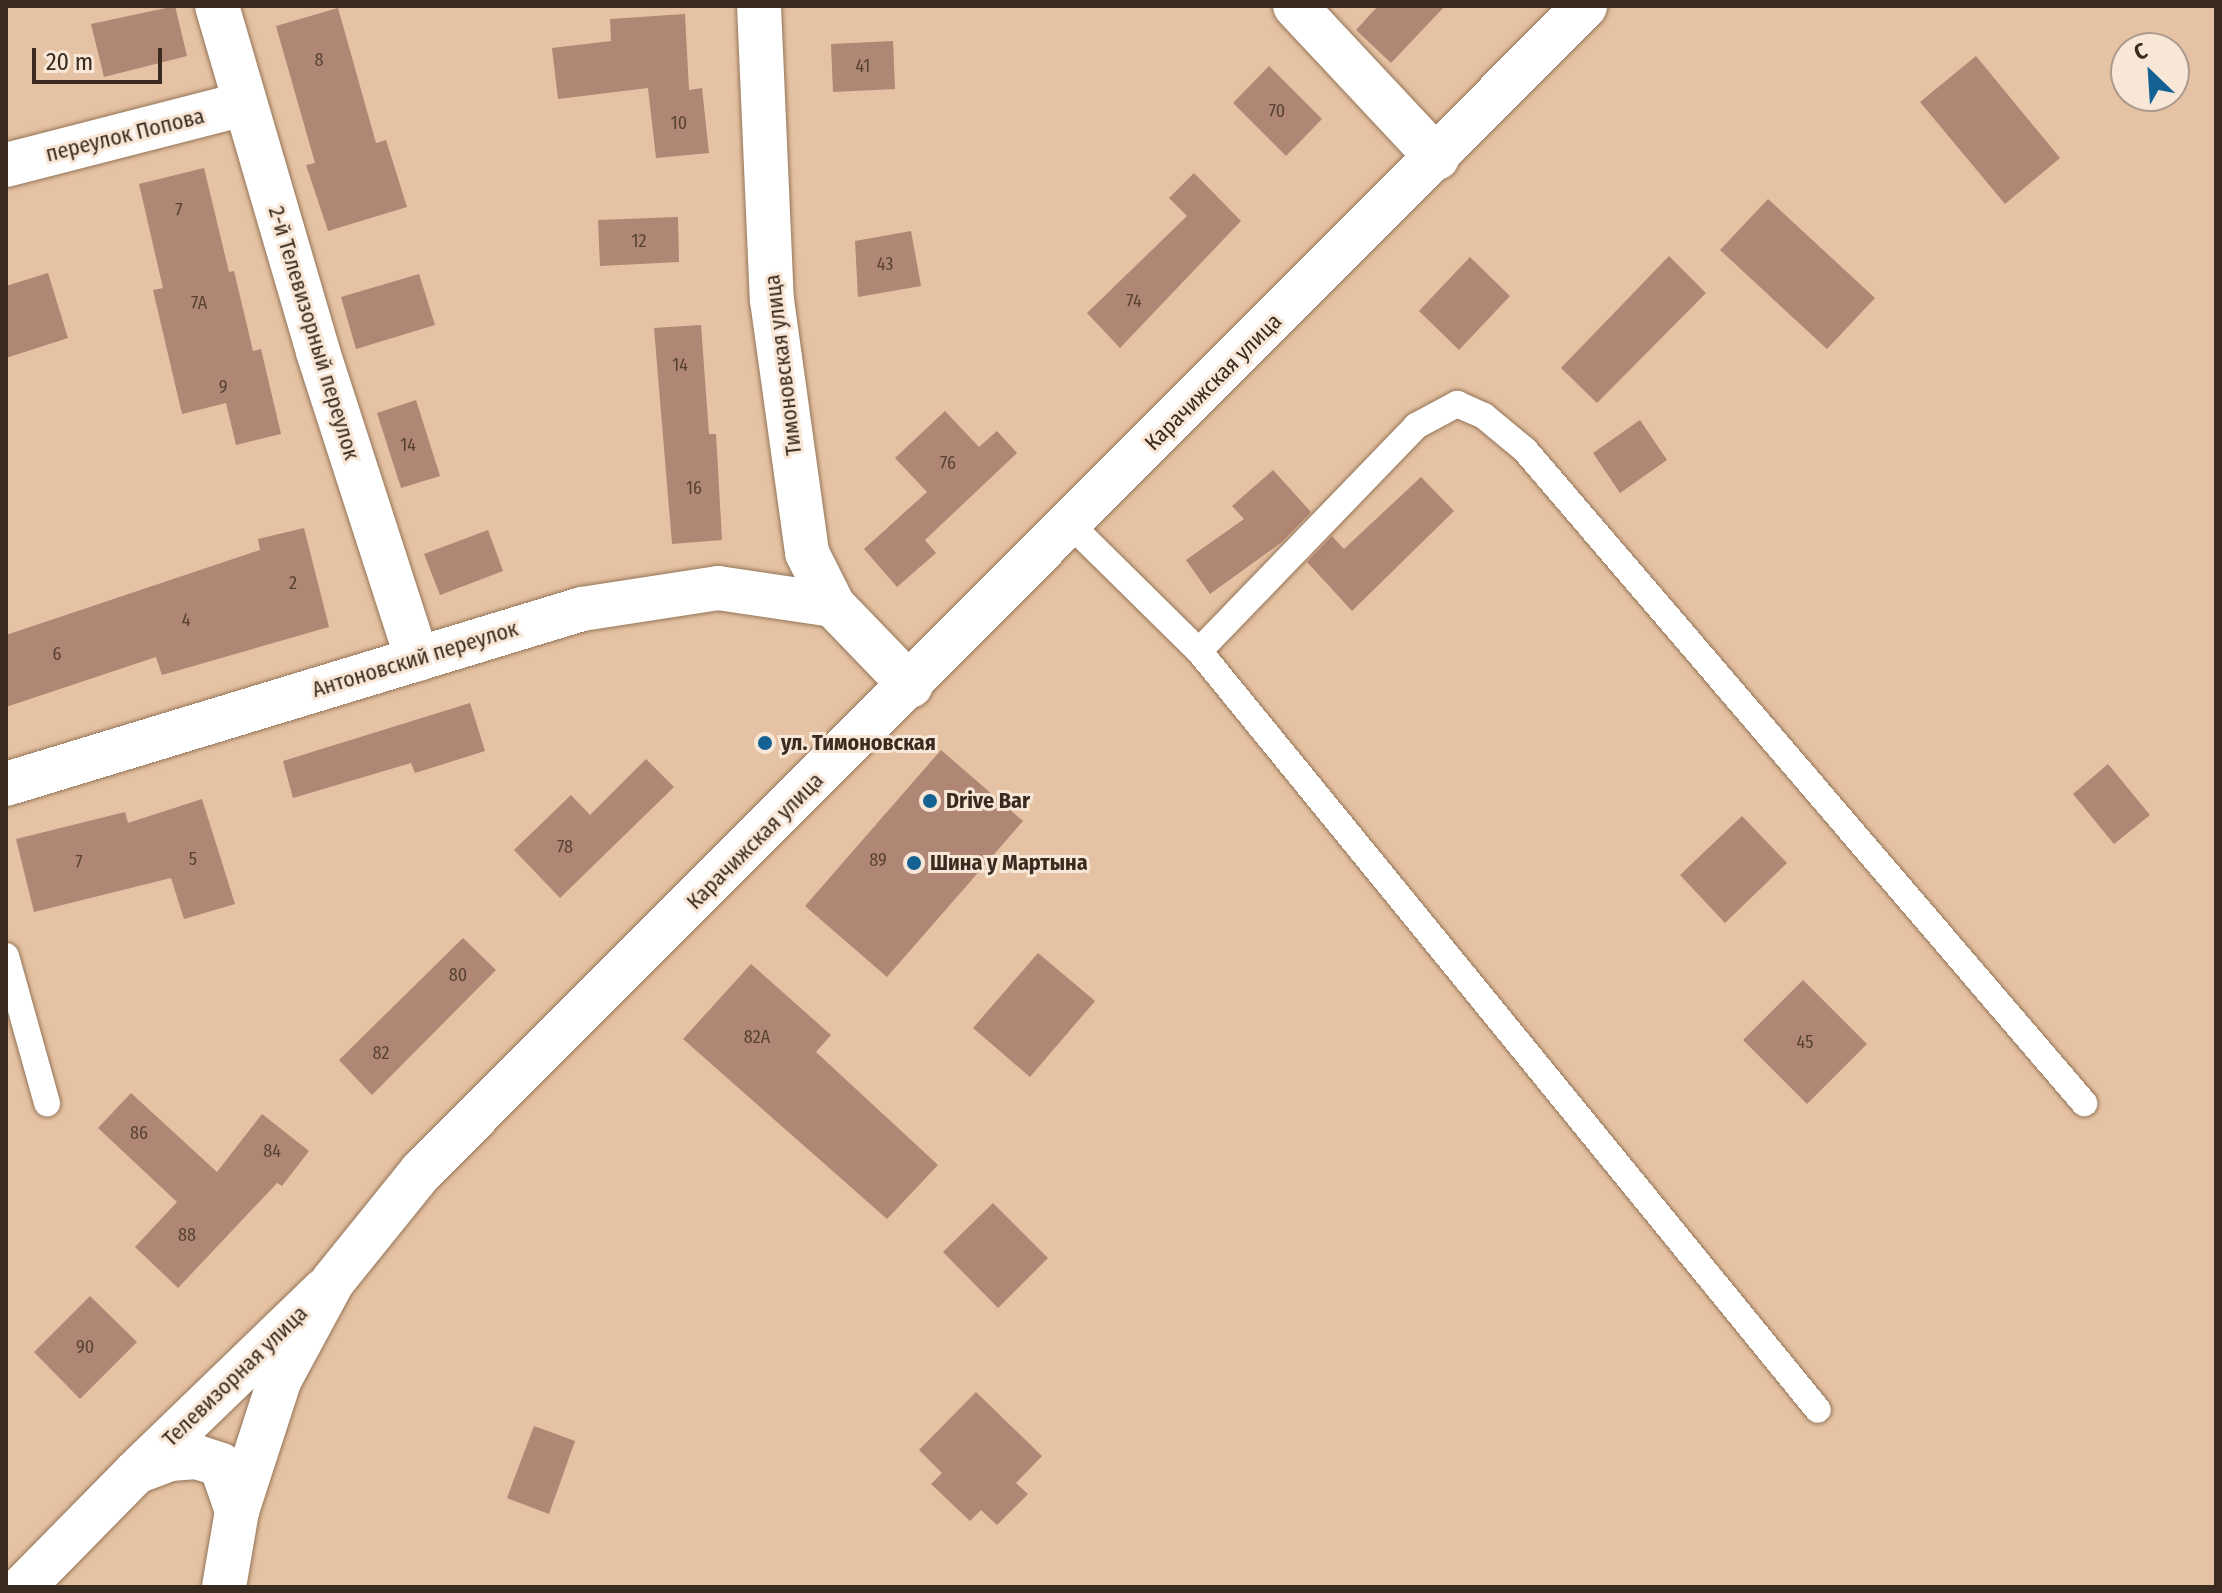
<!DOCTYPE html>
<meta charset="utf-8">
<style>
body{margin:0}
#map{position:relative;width:2222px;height:1593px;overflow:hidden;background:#e5c2a3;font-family:"Fira Sans Condensed",sans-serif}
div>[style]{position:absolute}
.building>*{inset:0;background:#b08674}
.roads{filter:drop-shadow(0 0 2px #947457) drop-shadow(0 0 2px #947457)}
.service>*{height:26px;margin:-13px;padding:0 13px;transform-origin:13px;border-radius:13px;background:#fff}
.minor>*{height:44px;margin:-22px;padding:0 22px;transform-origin:22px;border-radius:22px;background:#fff}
.secondary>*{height:44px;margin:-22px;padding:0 22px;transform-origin:22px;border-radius:22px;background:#fff}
.dots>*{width:22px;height:22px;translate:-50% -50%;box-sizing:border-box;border:4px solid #f8e6d6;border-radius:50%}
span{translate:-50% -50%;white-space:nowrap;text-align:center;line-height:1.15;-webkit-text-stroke:6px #f8e6d6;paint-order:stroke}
.number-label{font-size:18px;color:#574234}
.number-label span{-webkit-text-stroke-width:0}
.street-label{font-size:22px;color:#392b1f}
.poi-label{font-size:22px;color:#392b1f;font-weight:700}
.left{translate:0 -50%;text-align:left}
.frame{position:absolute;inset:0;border:8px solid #392b1f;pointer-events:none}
.north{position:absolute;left:2110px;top:32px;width:80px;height:80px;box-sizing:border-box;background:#f8e6d6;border:2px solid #ac9b8d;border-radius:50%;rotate:335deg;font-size:22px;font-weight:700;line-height:32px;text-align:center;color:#392b1f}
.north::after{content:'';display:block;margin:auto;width:28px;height:36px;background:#146194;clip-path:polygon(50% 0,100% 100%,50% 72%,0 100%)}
.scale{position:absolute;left:32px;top:48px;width:130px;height:36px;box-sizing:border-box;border:4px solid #392b1f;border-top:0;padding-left:10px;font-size:24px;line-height:28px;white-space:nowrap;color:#392b1f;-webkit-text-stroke:6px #f8e6d6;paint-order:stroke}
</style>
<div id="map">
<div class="building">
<i style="clip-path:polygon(175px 6px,187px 56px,104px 77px,91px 24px)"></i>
<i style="clip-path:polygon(1378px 6px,1445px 6px,1391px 63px,1356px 30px)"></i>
<i style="clip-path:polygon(338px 8px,376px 143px,386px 140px,407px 207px,328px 231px,306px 165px,315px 163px,276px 26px)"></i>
<i style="clip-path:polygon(685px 14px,689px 90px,702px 88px,709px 153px,656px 158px,648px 88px,558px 99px,552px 48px,611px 41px,610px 19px)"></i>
<i style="clip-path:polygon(893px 41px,895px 89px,833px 92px,831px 44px)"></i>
<i style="clip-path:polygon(1976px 56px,2060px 158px,2005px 204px,1920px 102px)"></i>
<i style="clip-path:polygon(1269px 66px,1322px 119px,1286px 156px,1233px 103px)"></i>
<i style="clip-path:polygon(204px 168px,229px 272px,234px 271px,253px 351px,261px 349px,281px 434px,236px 445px,226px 403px,182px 414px,153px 290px,163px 288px,139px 184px)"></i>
<i style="clip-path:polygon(1194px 173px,1241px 221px,1120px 348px,1087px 313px,1187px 216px,1169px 198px)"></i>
<i style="clip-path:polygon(1768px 199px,1875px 298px,1827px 349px,1720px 250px)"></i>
<i style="clip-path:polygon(678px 217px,679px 262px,600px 266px,598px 220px)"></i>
<i style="clip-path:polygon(911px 231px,921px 286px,858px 297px,855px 241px)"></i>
<i style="clip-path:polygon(1669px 256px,1706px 293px,1597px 403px,1561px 368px)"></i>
<i style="clip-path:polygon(1470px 257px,1510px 296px,1459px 350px,1419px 311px)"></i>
<i style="clip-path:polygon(48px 273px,68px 338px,6px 358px,6px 286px)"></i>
<i style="clip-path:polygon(419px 274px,435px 325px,356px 349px,341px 297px)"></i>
<i style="clip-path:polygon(701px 325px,709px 434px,716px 434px,722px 540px,672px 544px,654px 328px)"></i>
<i style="clip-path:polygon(416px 400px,440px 476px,401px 488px,377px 413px)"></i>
<i style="clip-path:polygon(945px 411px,979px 447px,997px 431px,1017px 453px,925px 540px,936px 553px,897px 587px,864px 549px,927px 492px,895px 458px)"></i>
<i style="clip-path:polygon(1640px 420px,1667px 460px,1620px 493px,1593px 453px)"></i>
<i style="clip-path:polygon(1273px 470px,1311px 512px,1282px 542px,1210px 594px,1186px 560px,1244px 519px,1232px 506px)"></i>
<i style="clip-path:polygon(1421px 477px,1454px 511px,1352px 611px,1307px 562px,1332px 536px,1344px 549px)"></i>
<i style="clip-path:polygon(304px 528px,329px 627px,162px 675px,156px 657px,6px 707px,6px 635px,260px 550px,258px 539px)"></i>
<i style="clip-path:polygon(488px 530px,503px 571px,440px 595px,424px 554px)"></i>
<i style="clip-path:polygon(470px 703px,485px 751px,415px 773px,411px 763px,293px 798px,283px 761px)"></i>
<i style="clip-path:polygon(941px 750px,1023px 821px,887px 977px,805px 906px)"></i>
<i style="clip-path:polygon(646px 759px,674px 787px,560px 898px,514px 850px,571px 795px,590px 815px)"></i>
<i style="clip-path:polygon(2108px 764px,2150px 815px,2114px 844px,2073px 794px)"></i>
<i style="clip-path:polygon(202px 799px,235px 904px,184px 919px,171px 878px,34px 912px,16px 839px,125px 812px,128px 823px)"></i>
<i style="clip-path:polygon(1742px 816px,1787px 863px,1725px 923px,1680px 875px)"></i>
<i style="clip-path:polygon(463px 938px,496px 970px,372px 1095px,339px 1060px)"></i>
<i style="clip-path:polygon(1038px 953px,1095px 1001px,1030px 1077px,973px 1028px)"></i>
<i style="clip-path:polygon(751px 964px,831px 1035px,816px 1052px,938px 1165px,887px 1219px,683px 1039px)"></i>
<i style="clip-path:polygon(1803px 980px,1867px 1044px,1807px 1104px,1743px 1040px)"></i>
<i style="clip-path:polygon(131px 1093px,217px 1172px,262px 1114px,309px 1151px,282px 1186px,277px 1183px,178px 1288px,135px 1247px,177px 1202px,98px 1128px)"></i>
<i style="clip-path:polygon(993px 1203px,1048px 1258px,998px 1308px,943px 1252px)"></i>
<i style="clip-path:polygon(90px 1296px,137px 1342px,80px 1399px,34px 1352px)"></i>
<i style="clip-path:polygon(976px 1392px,1042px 1456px,1016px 1483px,1028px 1494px,997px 1525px,981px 1510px,970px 1521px,931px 1484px,942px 1473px,919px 1450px)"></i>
<i style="clip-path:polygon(534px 1426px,575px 1441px,549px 1514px,507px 1498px)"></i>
</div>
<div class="roads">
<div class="service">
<i style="left:1070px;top:524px;width:181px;rotate:44.6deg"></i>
<i style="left:1199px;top:651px;width:979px;rotate:50.8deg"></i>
<i style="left:1199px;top:651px;width:313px;rotate:-46deg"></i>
<i style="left:1416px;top:426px;width:47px;rotate:-28.2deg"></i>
<i style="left:1457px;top:404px;width:30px;rotate:24deg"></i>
<i style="left:1484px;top:416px;width:53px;rotate:39.7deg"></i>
<i style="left:1525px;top:450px;width:860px;rotate:49.43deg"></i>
<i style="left:6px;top:956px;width:153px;rotate:74.4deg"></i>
</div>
<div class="minor">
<i style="left:217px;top:6px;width:360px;rotate:73.7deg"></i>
<i style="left:318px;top:352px;width:323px;rotate:72.1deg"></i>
<i style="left:759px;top:6px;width:294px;rotate:87.5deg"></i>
<i style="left:772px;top:300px;width:255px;rotate:82.1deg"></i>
<i style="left:807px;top:553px;width:58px;rotate:63.4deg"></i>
<i style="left:833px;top:605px;width:112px;rotate:46.1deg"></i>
<i style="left:1295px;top:6px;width:208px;rotate:46.9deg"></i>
<i style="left:6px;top:165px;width:246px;rotate:-14.4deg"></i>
<i style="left:6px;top:784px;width:602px;rotate:-16.9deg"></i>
<i style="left:582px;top:609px;width:138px;rotate:-8.8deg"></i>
<i style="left:718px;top:588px;width:116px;rotate:8.4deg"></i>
<i style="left:141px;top:1467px;width:255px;rotate:-44deg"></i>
<i style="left:23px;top:1587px;width:161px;rotate:-45.5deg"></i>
<i style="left:136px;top:1472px;width:36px;rotate:-21deg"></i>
<i style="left:170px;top:1459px;width:27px;rotate:-4deg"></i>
<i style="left:197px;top:1457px;width:25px;rotate:18deg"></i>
<i style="left:221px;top:1465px;width:49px;rotate:70.8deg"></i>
</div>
<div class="secondary">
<i style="left:224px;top:1587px;width:77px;rotate:-80.3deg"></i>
<i style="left:237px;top:1511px;width:139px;rotate:-72deg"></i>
<i style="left:280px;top:1379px;width:111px;rotate:-61.6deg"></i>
<i style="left:333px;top:1281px;width:140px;rotate:-51.1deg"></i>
<i style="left:421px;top:1172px;width:1648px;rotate:-45.05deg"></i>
</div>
</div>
<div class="dots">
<i style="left:765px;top:743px;background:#146194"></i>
<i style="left:930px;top:801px;background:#146194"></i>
<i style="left:914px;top:863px;background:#146194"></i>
</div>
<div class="number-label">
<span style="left:319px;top:60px">8</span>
<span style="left:863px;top:66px">41</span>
<span style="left:1277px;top:111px">70</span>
<span style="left:679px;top:123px">10</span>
<span style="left:179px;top:210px">7</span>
<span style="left:639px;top:241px">12</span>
<span style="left:885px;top:264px">43</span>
<span style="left:1134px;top:301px">74</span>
<span style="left:199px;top:303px">7А</span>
<span style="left:680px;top:365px">14</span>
<span style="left:223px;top:387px">9</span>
<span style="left:408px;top:445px">14</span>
<span style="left:948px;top:463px">76</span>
<span style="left:694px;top:488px">16</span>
<span style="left:293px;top:583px">2</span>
<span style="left:186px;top:620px">4</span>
<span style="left:57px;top:654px">6</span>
<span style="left:565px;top:847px">78</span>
<span style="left:193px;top:859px">5</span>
<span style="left:878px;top:860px">89</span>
<span style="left:79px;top:862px">7</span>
<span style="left:458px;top:975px">80</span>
<span style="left:757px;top:1037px">82А</span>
<span style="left:1805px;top:1042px">45</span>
<span style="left:381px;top:1053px">82</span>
<span style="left:139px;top:1133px">86</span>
<span style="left:272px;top:1151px">84</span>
<span style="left:187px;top:1235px">88</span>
<span style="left:85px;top:1347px">90</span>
</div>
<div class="street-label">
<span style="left:125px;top:135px;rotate:-14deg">переулок Попова</span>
<span style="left:314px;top:333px;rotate:73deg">2-й Телевизорный переулок</span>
<span style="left:783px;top:365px;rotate:-97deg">Тимоновская улица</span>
<span style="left:1213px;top:382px;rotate:-45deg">Карачижская улица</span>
<span style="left:415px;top:659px;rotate:-17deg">Антоновский переулок</span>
<span style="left:755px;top:841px;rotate:-45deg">Карачижская улица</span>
<span style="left:235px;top:1376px;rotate:-44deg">Телевизорная улица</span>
</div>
<div class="poi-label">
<span class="left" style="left:781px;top:743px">ул. Тимоновская</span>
<span class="left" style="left:946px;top:801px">Drive Bar</span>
<span class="left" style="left:930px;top:863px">Шина у Мартына</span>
</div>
<div class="frame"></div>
<div class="north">С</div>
<div class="scale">20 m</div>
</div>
